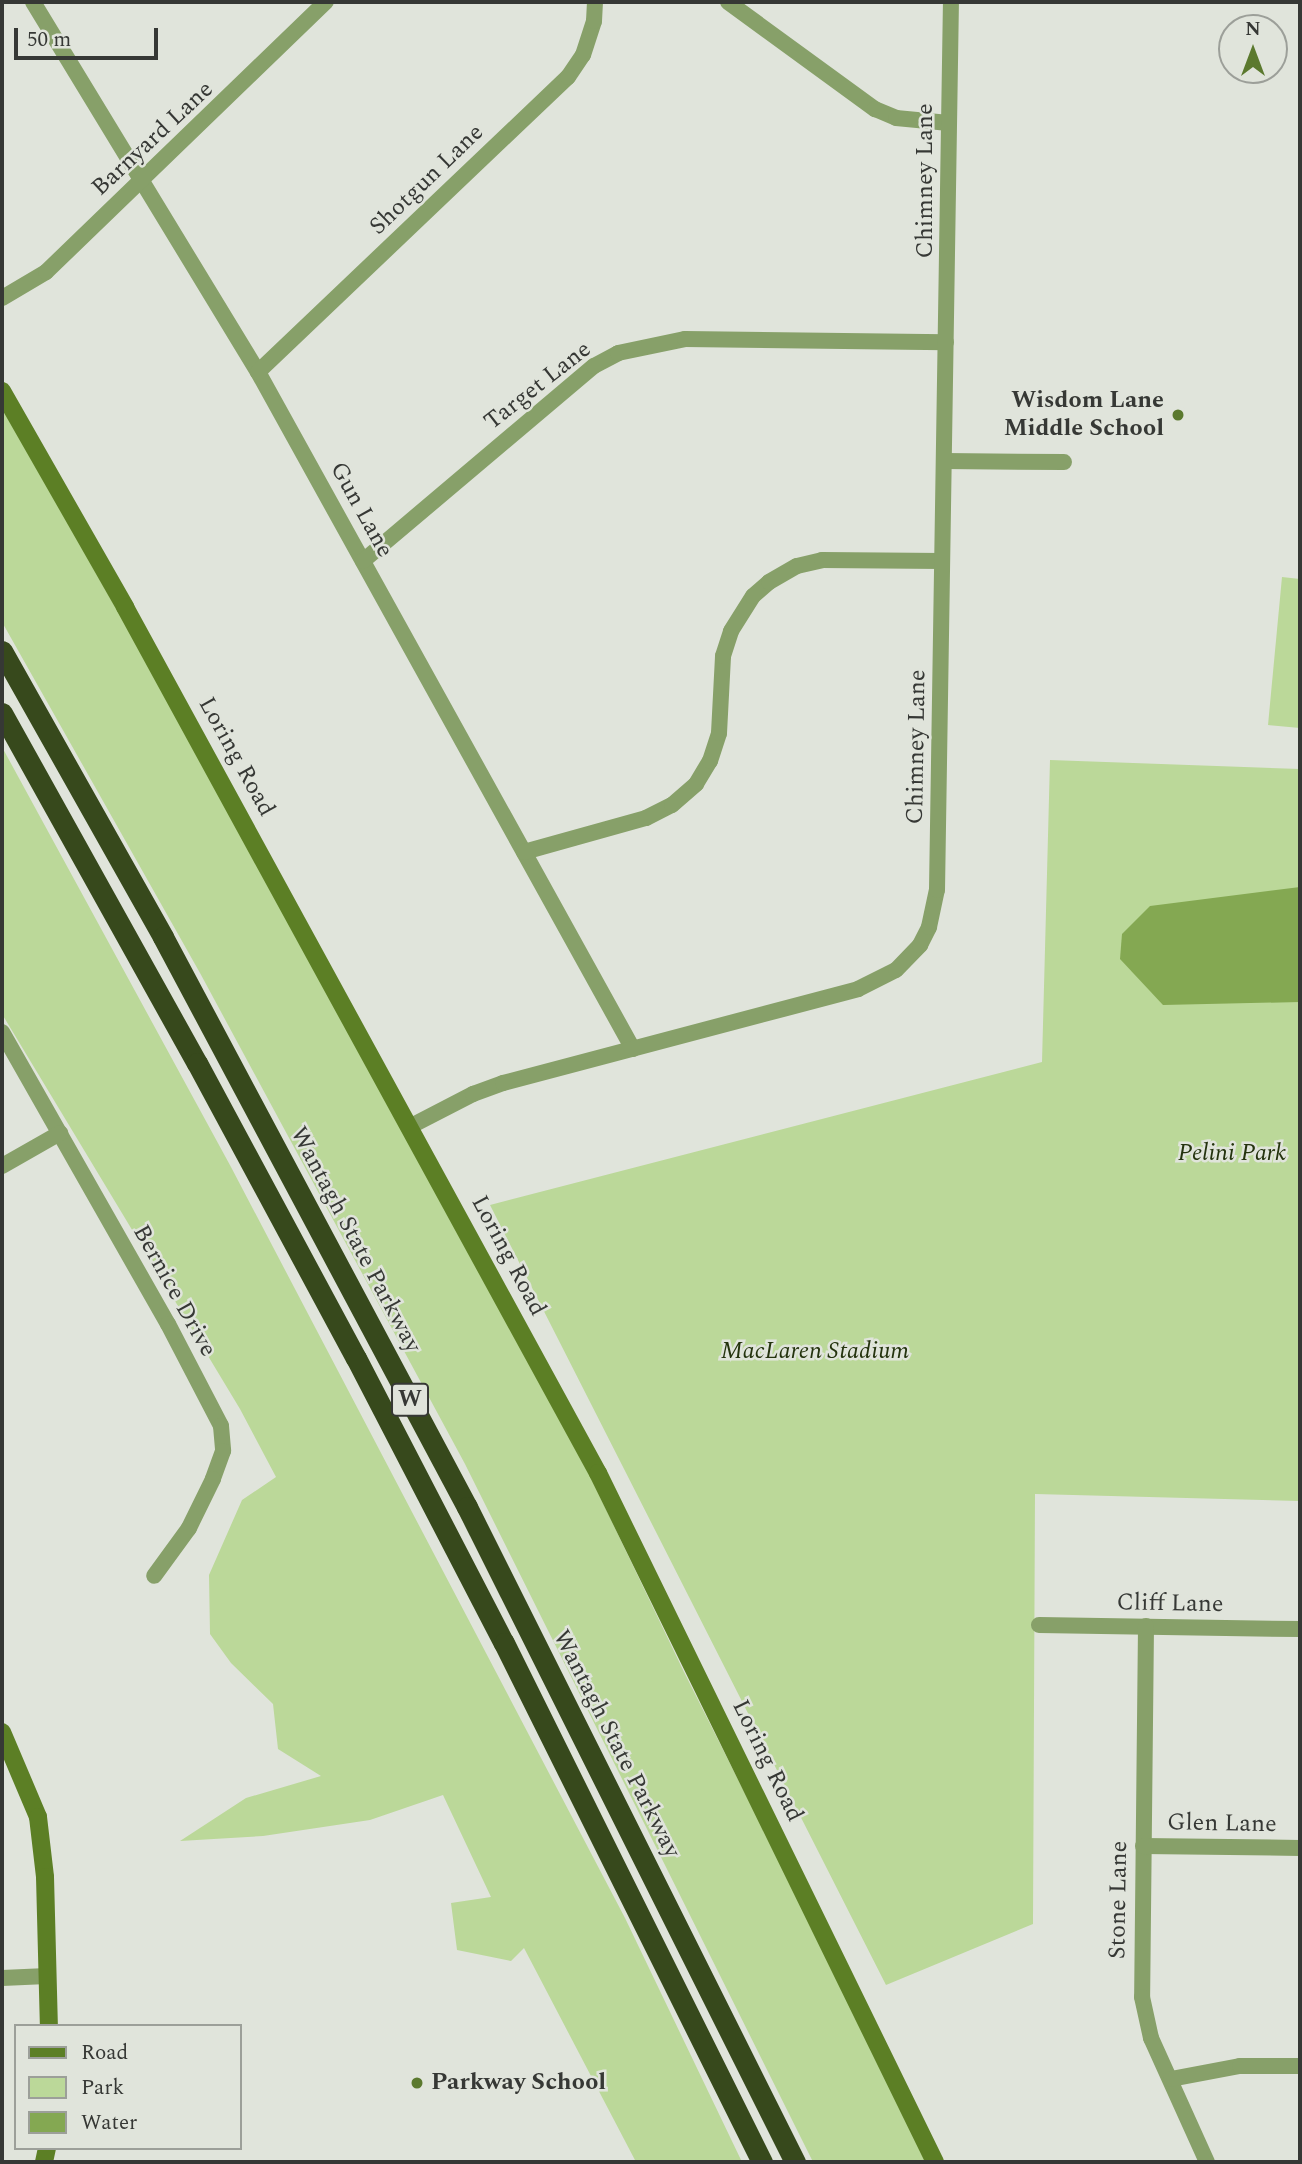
<!DOCTYPE html>
<style>
body{margin:0}
#map{position:relative;width:1302px;height:2164px;overflow:hidden;background:#e0e4db;font-family:Spectral,serif}
div>[style]{position:absolute}
.green>*{inset:0;background:#bbd899}
.water>*{inset:0;background:#84a852}
.street>*{height:16px;margin:-8px;padding:0 8px;transform-origin:8px;border-radius:8px;background:#87a069}
.secondary>*{height:18px;margin:-9px;padding:0 9px;transform-origin:9px;border-radius:9px;background:#5c7f25}
.highway>*{height:21px;margin:-10.5px;padding:0 10.5px;transform-origin:10.5px;border-radius:10.5px;background:#37491c}
.dots>*{width:19px;height:19px;translate:-50% -50%;box-sizing:border-box;border:4px solid #e0e4db;border-radius:50%}
span{translate:-50% -50%;white-space:nowrap;text-align:center;line-height:1.15;-webkit-text-stroke:5px #e0e4db;paint-order:stroke}
.shield-label span{padding:2px 5px;background:#e0e4db;border:2px solid;border-radius:5px;-webkit-text-stroke-width:0}
.shield-label{font-size:23px;color:#363835;font-weight:700}
.street-label{font-size:24px;color:#363835}
.poi-label{font-size:24px;color:#363835;font-weight:700}
.right{translate:-100% -50%;text-align:right}
.left{translate:0 -50%;text-align:left}
.park-label{font-size:24px;color:#24330e;font-style:italic}
.frame{position:absolute;inset:0;border:4px solid #363835;pointer-events:none}
.legend{position:absolute;left:14px;top:2024px;width:228px;height:126px;box-sizing:border-box;background:#e0e4db;border:2px solid #9c9f99;margin:0;padding:9px 12px;list-style:none;font-size:21px;color:#363835}
.legend li{display:flex;align-items:center;gap:14px;height:35px}
.legend b{width:35px;border:2px solid #9c9f99}
.north{position:absolute;left:1218px;top:14px;width:70px;height:70px;box-sizing:border-box;background:#e0e4db;border:2px solid #9c9f99;border-radius:50%;rotate:0deg;font-size:19px;font-weight:700;line-height:28px;text-align:center;color:#363835}
.north::after{content:'';display:block;margin:auto;width:24px;height:32px;background:#5b792e;clip-path:polygon(50% 0,100% 100%,50% 72%,0 100%)}
.scale{position:absolute;left:14px;top:28px;width:144px;height:32px;box-sizing:border-box;border:4px solid #363835;border-top:0;padding-left:9px;font-size:21px;line-height:24px;white-space:nowrap;color:#363835;-webkit-text-stroke:5px #e0e4db;paint-order:stroke}
</style>
<div id="map">
<div class="green">
<i style="clip-path:polygon(2px 406px,210px 775px,589px 1474px,684px 1672px,930px 2162px,813px 2162px,465px 1464px,200px 973px,2px 622px)"></i>
<i style="clip-path:polygon(1282px 577px,1300px 579px,1300px 728px,1268px 725px)"></i>
<i style="clip-path:polygon(2px 747px,231px 1167px,625px 1918px,742px 2162px,636px 2162px,524px 1948px,511px 1961px,457px 1950px,451px 1903px,491px 1897px,443px 1795px,370px 1820px,263px 1836px,180px 1841px,246px 1798px,321px 1776px,278px 1749px,273px 1704px,231px 1663px,210px 1634px,209px 1575px,242px 1500px,276px 1477px,240px 1409px,2px 1014px)"></i>
<i style="clip-path:polygon(1050px 760px,1300px 769px,1300px 1501px,1035px 1494px,1033px 1924px,886px 1985px,490px 1205px,1042px 1062px)"></i>
</div>
<div class="water">
<i style="clip-path:polygon(1300px 887px,1300px 1002px,1163px 1005px,1120px 959px,1122px 934px,1150px 906px)"></i>
</div>
<div class="street">
<i style="left:33px;top:2px;width:433px;rotate:58.7deg"></i>
<i style="left:258px;top:372px;width:774px;rotate:61.02deg"></i>
<i style="left:728px;top:2px;width:182px;rotate:36.1deg"></i>
<i style="left:875px;top:109px;width:23px;rotate:23deg"></i>
<i style="left:896px;top:118px;width:53px;rotate:5.4deg"></i>
<i style="left:2px;top:298px;width:51px;rotate:-30.6deg"></i>
<i style="left:46px;top:272px;width:389px;rotate:-44deg"></i>
<i style="left:258px;top:372px;width:428px;rotate:-43.6deg"></i>
<i style="left:568px;top:77px;width:27px;rotate:-56deg"></i>
<i style="left:583px;top:55px;width:36px;rotate:-72deg"></i>
<i style="left:594px;top:21px;width:19px;rotate:-87deg"></i>
<i style="left:944px;top:461px;width:120px;rotate:0.5deg"></i>
<i style="left:363px;top:561px;width:302px;rotate:-40.2deg"></i>
<i style="left:594px;top:366px;width:27px;rotate:-28deg"></i>
<i style="left:618px;top:353px;width:68px;rotate:-11.8deg"></i>
<i style="left:685px;top:339px;width:261px;rotate:0.7deg"></i>
<i style="left:524px;top:852px;width:127px;rotate:-15.6deg"></i>
<i style="left:646px;top:818px;width:29px;rotate:-27deg"></i>
<i style="left:672px;top:805px;width:32px;rotate:-41deg"></i>
<i style="left:696px;top:784px;width:27px;rotate:-59deg"></i>
<i style="left:710px;top:761px;width:29px;rotate:-72deg"></i>
<i style="left:719px;top:733px;width:77px;rotate:-87deg"></i>
<i style="left:723px;top:656px;width:26px;rotate:-72deg"></i>
<i style="left:731px;top:631px;width:41px;rotate:-57.8deg"></i>
<i style="left:753px;top:596px;width:21px;rotate:-41deg"></i>
<i style="left:769px;top:582px;width:32px;rotate:-30deg"></i>
<i style="left:797px;top:566px;width:26px;rotate:-13deg"></i>
<i style="left:822px;top:560px;width:120px;rotate:0.5deg"></i>
<i style="left:2px;top:1032px;width:336px;rotate:60.4deg"></i>
<i style="left:168px;top:1324px;width:115px;rotate:62.5deg"></i>
<i style="left:221px;top:1426px;width:25px;rotate:85deg"></i>
<i style="left:223px;top:1451px;width:30px;rotate:110deg"></i>
<i style="left:213px;top:1479px;width:55px;rotate:116.1deg"></i>
<i style="left:189px;top:1528px;width:59px;rotate:126.1deg"></i>
<i style="left:411px;top:1126px;width:70px;rotate:-27.3deg"></i>
<i style="left:473px;top:1094px;width:32px;rotate:-20deg"></i>
<i style="left:503px;top:1083px;width:367px;rotate:-14.8deg"></i>
<i style="left:858px;top:989px;width:42px;rotate:-26.6deg"></i>
<i style="left:896px;top:970px;width:35px;rotate:-46deg"></i>
<i style="left:920px;top:945px;width:20px;rotate:-63deg"></i>
<i style="left:929px;top:927px;width:38px;rotate:-78deg"></i>
<i style="left:937px;top:890px;width:888px;rotate:-89.1deg"></i>
<i style="left:2px;top:1166px;width:67px;rotate:-29.6deg"></i>
<i style="left:1039px;top:1625px;width:261px;rotate:0.9deg"></i>
<i style="left:1146px;top:1626px;width:371px;rotate:90.6deg"></i>
<i style="left:1142px;top:1997px;width:42px;rotate:77.6deg"></i>
<i style="left:1151px;top:2038px;width:136px;rotate:65.7deg"></i>
<i style="left:1143px;top:1846px;width:157px;rotate:0.7deg"></i>
<i style="left:2px;top:1978px;width:45px;rotate:-2.5deg"></i>
<i style="left:1171px;top:2079px;width:70px;rotate:-10.7deg"></i>
<i style="left:1240px;top:2066px;width:60px"></i>
</div>
<div class="secondary">
<i style="left:2px;top:391px;width:249px;rotate:60.3deg"></i>
<i style="left:125px;top:607px;width:987px;rotate:61.36deg"></i>
<i style="left:598px;top:1473px;width:767px;rotate:63.94deg"></i>
<i style="left:2px;top:1732px;width:92px;rotate:67deg"></i>
<i style="left:38px;top:1817px;width:60px;rotate:83.3deg"></i>
<i style="left:45px;top:1877px;width:149px;rotate:88.5deg"></i>
<i style="left:44px;top:2162px;width:14px;rotate:-78deg"></i>
</div>
<div class="highway">
<i style="left:2px;top:651px;width:328px;rotate:60.6deg"></i>
<i style="left:163px;top:937px;width:646px;rotate:61.93deg"></i>
<i style="left:467px;top:1507px;width:733px;rotate:63.4deg"></i>
<i style="left:2px;top:713px;width:401px;rotate:60.9deg"></i>
<i style="left:197px;top:1063px;width:335px;rotate:61.7deg"></i>
<i style="left:356px;top:1358px;width:321px;rotate:62.6deg"></i>
<i style="left:504px;top:1643px;width:580px;rotate:63.57deg"></i>
</div>
<div class="dots">
<i style="left:1178px;top:415px;background:#5b792e"></i>
<i style="left:417px;top:2083px;background:#5b792e"></i>
</div>
<div class="shield-label">
<span style="left:410px;top:1400px">W</span>
</div>
<div class="street-label">
<span style="left:153px;top:139px;rotate:-43deg">Barnyard Lane</span>
<span style="left:427px;top:180px;rotate:-44deg">Shotgun Lane</span>
<span style="left:926px;top:181px;rotate:-90deg">Chimney Lane</span>
<span style="left:538px;top:386px;rotate:-38deg">Target Lane</span>
<span style="left:361px;top:510px;rotate:61deg">Gun Lane</span>
<span style="left:917px;top:747px;rotate:-89deg">Chimney Lane</span>
<span style="left:236px;top:757px;rotate:61deg">Loring Road</span>
<span style="left:355px;top:1240px;rotate:62deg">Wantagh State Parkway</span>
<span style="left:508px;top:1256px;rotate:62deg">Loring Road</span>
<span style="left:174px;top:1291px;rotate:61deg">Bernice Drive</span>
<span style="left:1170px;top:1604px;rotate:1deg">Cliff Lane</span>
<span style="left:616px;top:1744px;rotate:63deg">Wantagh State Parkway</span>
<span style="left:767px;top:1761px;rotate:64deg">Loring Road</span>
<span style="left:1222px;top:1824px;rotate:1deg">Glen Lane</span>
<span style="left:1119px;top:1900px;rotate:-89deg">Stone Lane</span>
</div>
<div class="poi-label">
<span class="right" style="left:1164px;top:415px">Wisdom Lane<br>Middle School</span>
<span class="left" style="left:431px;top:2083px">Parkway School</span>
</div>
<div class="park-label">
<span style="left:1232px;top:1154px">Pelini Park</span>
<span style="left:815px;top:1352px">MacLaren Stadium</span>
</div>
<div class="frame"></div>
<ul class="legend">
<li><b style="height:9px;background:#5c7f25"></b>Road</li>
<li><b style="height:19px;background:#bbd899"></b>Park</li>
<li><b style="height:19px;background:#84a852"></b>Water</li>
</ul>
<div class="north">N</div>
<div class="scale">50 m</div>
</div>
